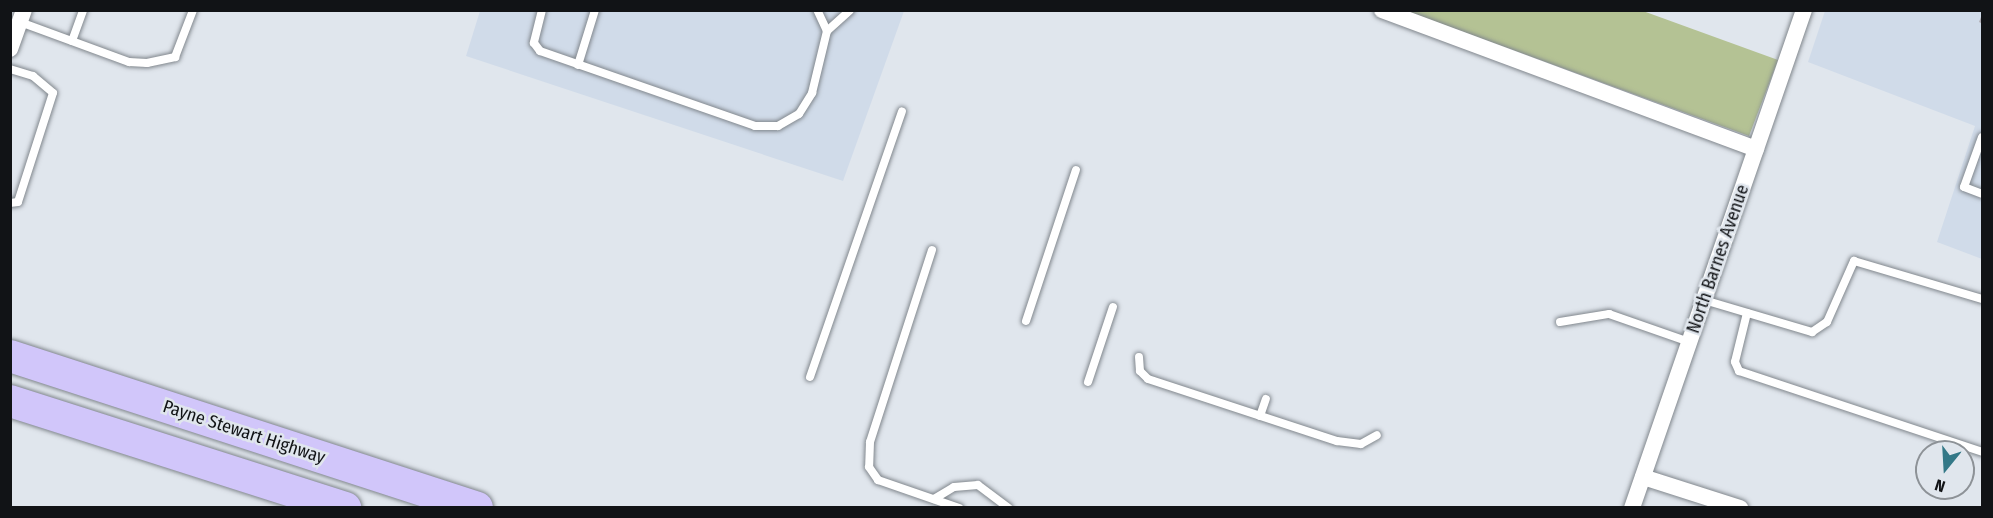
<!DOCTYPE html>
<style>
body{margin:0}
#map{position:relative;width:1993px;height:518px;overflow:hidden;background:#e0e6ed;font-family:"Fira Sans Condensed",sans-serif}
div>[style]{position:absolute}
.built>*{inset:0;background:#d0dbe9}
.green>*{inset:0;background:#b4c294}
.roads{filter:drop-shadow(0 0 2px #81878d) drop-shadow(0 0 2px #81878d)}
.lane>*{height:8px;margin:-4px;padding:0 4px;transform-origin:4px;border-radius:4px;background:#fff}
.street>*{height:16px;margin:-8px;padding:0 8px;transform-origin:8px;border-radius:8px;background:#fff}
.highway>*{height:32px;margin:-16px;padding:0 16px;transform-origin:16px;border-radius:16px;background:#d1c6fa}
.wall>*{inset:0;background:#afacb3}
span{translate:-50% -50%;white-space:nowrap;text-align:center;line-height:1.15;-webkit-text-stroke:5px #e0e6ed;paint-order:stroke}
.street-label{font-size:18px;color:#111316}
.frame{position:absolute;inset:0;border:12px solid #111316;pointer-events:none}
.north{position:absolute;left:1915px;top:440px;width:60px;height:60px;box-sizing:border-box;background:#e0e6ed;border:2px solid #8d9297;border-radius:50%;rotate:198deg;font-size:16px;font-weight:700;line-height:24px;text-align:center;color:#111316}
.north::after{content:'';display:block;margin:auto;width:21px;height:27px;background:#337887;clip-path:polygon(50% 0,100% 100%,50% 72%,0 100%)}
</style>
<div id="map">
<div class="built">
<i style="clip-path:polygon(480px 11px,904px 11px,843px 181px,466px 56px)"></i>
<i style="clip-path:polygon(1825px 11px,1982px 11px,1982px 259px,1937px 242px,1975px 126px,1808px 62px)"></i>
</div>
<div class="green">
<i style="clip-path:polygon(1406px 11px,1643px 11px,1778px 60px,1749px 136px)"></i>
</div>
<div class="roads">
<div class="lane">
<i style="left:542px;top:10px;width:34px;rotate:104deg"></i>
<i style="left:534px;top:43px;width:10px;rotate:53deg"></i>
<i style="left:540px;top:51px;width:228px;rotate:19.2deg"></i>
<i style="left:755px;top:126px;width:23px"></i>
<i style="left:778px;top:126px;width:24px;rotate:-30deg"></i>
<i style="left:799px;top:114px;width:25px;rotate:-58deg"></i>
<i style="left:812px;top:93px;width:64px;rotate:-76.4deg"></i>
<i style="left:827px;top:31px;width:23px;rotate:-115deg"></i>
<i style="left:20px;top:22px;width:116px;rotate:20.2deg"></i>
<i style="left:129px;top:62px;width:18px;rotate:3deg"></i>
<i style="left:147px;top:63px;width:29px;rotate:-12deg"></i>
<i style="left:175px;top:57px;width:50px;rotate:-69deg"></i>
<i style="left:827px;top:31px;width:31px;rotate:-42deg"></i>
<i style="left:72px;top:41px;width:33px;rotate:-70deg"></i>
<i style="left:578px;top:65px;width:58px;rotate:-72.8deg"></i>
<i style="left:10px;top:69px;width:24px;rotate:17deg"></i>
<i style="left:33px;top:76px;width:26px;rotate:40deg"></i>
<i style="left:53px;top:93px;width:114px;rotate:107.8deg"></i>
<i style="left:18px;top:202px;width:8px;rotate:173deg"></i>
<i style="left:1982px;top:137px;width:53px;rotate:109.8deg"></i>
<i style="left:1964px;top:187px;width:19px;rotate:21deg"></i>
<i style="left:932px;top:250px;width:202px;rotate:107.9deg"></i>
<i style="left:870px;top:442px;width:25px;rotate:92deg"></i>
<i style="left:869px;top:467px;width:16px;rotate:55deg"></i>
<i style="left:878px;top:480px;width:86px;rotate:19.1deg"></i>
<i style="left:1704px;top:300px;width:113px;rotate:16.5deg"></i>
<i style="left:1812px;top:332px;width:18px;rotate:-34deg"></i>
<i style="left:1827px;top:322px;width:67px;rotate:-66.1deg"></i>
<i style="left:1854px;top:261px;width:134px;rotate:16.5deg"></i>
<i style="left:1747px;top:313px;width:50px;rotate:103.8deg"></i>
<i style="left:1735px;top:362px;width:10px;rotate:66deg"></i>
<i style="left:1739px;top:371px;width:256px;rotate:18.4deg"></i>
<i style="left:1026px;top:321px;width:159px;rotate:-71.7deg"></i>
<i style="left:1560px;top:322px;width:50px;rotate:-9.3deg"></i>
<i style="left:1609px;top:314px;width:85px;rotate:19.3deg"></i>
<i style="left:1139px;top:357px;width:14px;rotate:86deg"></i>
<i style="left:1140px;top:371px;width:11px;rotate:45deg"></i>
<i style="left:1148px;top:379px;width:199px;rotate:18.2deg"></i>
<i style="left:1337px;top:441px;width:24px;rotate:7deg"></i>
<i style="left:1361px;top:444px;width:18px;rotate:-29deg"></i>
<i style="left:810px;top:377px;width:281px;rotate:-70.9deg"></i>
<i style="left:1088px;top:382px;width:79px;rotate:-71.6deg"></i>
<i style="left:1260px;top:416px;width:18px;rotate:-71deg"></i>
<i style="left:934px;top:499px;width:23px;rotate:-31deg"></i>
<i style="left:954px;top:487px;width:24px;rotate:-5deg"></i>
<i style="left:978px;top:485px;width:38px;rotate:37deg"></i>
</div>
<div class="street">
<i style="left:1382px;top:10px;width:399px;rotate:20.4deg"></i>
<i style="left:10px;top:49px;width:41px;rotate:-70.3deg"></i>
<i style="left:1643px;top:477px;width:102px;rotate:17.7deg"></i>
<i style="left:1632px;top:508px;width:527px;rotate:-70.95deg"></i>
</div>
<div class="highway">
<i style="left:10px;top:356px;width:491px;rotate:18deg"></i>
<i style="left:10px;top:401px;width:352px;rotate:17.7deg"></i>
</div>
</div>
<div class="wall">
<i style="clip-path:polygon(1983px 12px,1983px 24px,1979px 22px)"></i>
</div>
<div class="street-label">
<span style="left:1718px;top:259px;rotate:-71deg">North Barnes Avenue</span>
<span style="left:244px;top:432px;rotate:18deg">Payne Stewart Highway</span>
</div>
<div class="frame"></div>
<div class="north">N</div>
</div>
